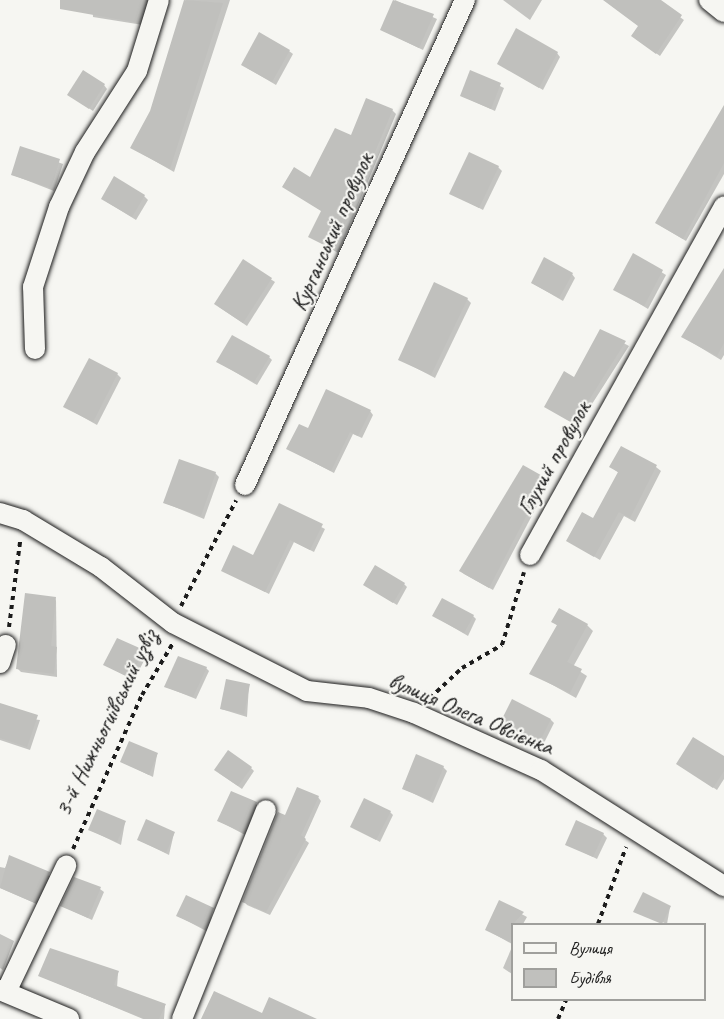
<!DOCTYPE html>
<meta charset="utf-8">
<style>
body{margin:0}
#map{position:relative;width:724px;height:1019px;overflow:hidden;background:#f6f6f2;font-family:Caveat,sans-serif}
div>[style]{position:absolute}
.shadow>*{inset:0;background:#0003}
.building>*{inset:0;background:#c0c0bd}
.path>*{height:4px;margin-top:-2px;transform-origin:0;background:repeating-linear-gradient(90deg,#1c1c1c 0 4.5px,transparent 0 9px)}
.roads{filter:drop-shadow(0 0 2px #1c1c1c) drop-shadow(0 0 2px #1c1c1c)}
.minor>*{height:20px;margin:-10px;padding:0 10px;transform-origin:10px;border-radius:10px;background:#f6f6f2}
span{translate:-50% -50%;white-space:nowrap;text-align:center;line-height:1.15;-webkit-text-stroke:4.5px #f6f6f2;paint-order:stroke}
.street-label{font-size:24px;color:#1c1c1c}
.legend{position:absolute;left:511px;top:923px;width:195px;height:78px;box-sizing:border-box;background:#f6f6f2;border:2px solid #9f9f9c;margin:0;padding:8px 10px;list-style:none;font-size:18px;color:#1c1c1c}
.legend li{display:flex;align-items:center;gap:12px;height:30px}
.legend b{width:30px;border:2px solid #9f9f9c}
</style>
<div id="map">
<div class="shadow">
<i style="clip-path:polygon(92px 0,148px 0,143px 25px,93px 17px)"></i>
<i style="clip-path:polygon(186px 0,230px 0,174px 172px,132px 148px,151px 112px)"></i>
<i style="clip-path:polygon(395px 0,437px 19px,423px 50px,382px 30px)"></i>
<i style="clip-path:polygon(503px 0,542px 0,530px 20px)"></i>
<i style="clip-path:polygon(604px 0,656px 0,684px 20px,660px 56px,636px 39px,639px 26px)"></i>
<i style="clip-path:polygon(289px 51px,293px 54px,276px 85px,247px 68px)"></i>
<i style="clip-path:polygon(557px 53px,560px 57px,543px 90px,499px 64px)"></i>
<i style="clip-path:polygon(471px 72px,504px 88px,495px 111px,462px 96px)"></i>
<i style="clip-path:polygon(104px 85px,107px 89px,93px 111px,69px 95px)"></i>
<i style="clip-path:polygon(724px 106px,724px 174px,686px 241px,661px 226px)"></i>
<i style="clip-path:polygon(392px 110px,396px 114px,338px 253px,310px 236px,322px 211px,284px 187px,311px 179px,352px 137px)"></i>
<i style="clip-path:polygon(21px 148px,63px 164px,54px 191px,13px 175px)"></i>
<i style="clip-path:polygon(498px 167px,502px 171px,483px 210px,451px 193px)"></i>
<i style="clip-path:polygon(144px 196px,148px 200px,136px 220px,107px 202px)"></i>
<i style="clip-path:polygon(634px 255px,666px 275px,648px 309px,615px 289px)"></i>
<i style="clip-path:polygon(243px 261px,275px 282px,247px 326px,219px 307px)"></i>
<i style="clip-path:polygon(724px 272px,724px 355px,721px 360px,683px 337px)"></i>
<i style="clip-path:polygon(572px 274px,575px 278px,563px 301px,532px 283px)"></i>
<i style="clip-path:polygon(467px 299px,471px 303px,435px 378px,399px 359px)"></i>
<i style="clip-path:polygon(601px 331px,629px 346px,578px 426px,546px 407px,575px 379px)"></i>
<i style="clip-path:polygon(269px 357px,272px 360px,257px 385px,218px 362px)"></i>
<i style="clip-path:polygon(117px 374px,121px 378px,97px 425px,65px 407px)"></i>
<i style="clip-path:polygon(370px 411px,373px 415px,362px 438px,353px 434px,334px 473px,288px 449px,308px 430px)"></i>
<i style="clip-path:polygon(611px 467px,656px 467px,661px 471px,635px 522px,624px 516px,600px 560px,568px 541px,593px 520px,619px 473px)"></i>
<i style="clip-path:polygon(215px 473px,219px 477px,204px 519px,165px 503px)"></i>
<i style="clip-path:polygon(545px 479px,549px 483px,493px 590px,464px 574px,461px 571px)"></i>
<i style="clip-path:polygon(279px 505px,325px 529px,314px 552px,294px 542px,269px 594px,223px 570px,254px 557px)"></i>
<i style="clip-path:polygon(404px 584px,407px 587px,397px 605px,365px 585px)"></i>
<i style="clip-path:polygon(56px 599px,57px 677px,21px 672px,18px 669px)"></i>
<i style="clip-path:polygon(434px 616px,473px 616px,476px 619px,468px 636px)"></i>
<i style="clip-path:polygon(553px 622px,587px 625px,593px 631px,573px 667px,587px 676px,576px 698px,531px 673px,558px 626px)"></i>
<i style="clip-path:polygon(143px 651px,147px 655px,134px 680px,105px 665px)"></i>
<i style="clip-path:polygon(206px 668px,209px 671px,196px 699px,166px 687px)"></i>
<i style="clip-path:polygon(249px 685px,247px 717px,221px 709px)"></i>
<i style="clip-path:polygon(0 715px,40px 720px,30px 750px,0 740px)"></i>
<i style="clip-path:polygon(551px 720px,554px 723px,543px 745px,502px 722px)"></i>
<i style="clip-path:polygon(157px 755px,153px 777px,122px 762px)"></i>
<i style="clip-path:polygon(724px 758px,724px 779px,717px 790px,678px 764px)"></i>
<i style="clip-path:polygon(443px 767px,447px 771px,433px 803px,404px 789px)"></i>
<i style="clip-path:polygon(251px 768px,254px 771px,242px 789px,219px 773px)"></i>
<i style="clip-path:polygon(318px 797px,321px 801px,304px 839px,309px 843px,270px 915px,247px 905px,244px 901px,285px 817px)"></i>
<i style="clip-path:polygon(256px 804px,260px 807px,247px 836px,219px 821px)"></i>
<i style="clip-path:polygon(390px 812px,393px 815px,380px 842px,352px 826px)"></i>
<i style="clip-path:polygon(125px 822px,121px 845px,90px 830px)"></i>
<i style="clip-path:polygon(174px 833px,169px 855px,139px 840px)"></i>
<i style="clip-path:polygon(603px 834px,607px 838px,597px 859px,567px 844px)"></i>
<i style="clip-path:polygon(10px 857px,52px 877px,39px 905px,0 888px,0 867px,5px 868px)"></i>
<i style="clip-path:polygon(100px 889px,104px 892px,92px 920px,62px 906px)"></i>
<i style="clip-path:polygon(500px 902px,527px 917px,523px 924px,512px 924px,512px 944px,487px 930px)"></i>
<i style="clip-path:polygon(670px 907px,667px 924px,635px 911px)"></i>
<i style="clip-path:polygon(213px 909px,208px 932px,178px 916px)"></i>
<i style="clip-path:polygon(0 934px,14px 941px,3px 970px,0 968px)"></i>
<i style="clip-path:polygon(512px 947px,512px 974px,503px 968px)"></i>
<i style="clip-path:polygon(118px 973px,117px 988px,165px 1006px,164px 1019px,143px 1019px,40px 976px)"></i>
</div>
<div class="building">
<i style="clip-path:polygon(60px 0,146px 0,139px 23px,60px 9px)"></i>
<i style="clip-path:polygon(184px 0,223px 3px,170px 169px,130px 148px,150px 111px)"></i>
<i style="clip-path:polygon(393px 0,434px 14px,419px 48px,380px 30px)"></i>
<i style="clip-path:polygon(603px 0,661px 0,682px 15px,656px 54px,631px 36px,638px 26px)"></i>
<i style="clip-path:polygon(516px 28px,558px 52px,539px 88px,497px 64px)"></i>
<i style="clip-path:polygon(259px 32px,290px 50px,272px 82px,241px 65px)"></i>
<i style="clip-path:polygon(83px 70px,105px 84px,89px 109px,67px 95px)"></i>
<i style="clip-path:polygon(470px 70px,501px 83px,491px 109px,460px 96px)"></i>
<i style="clip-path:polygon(366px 98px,393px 109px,334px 250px,308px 237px,321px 211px,282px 187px,294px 167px,310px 177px,335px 128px,351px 135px)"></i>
<i style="clip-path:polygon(724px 105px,724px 163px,683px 239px,655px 223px)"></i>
<i style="clip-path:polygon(20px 146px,60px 159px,51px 188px,11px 175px)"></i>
<i style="clip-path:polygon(469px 152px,499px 166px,479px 208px,449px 194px)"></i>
<i style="clip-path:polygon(114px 176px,145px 195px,132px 217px,101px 199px)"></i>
<i style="clip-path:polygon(633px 253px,663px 270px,644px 306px,613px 290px)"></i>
<i style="clip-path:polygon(544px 257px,573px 273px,559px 298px,531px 283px)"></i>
<i style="clip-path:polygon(243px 259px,272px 278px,243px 323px,214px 304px)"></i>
<i style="clip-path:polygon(724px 268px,724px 343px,717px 356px,681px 337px)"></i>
<i style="clip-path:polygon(434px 282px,468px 298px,431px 375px,398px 360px)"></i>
<i style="clip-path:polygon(600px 329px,626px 341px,574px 424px,544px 407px,564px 371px,574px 377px)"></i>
<i style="clip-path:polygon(232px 335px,270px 356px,254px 382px,216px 362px)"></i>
<i style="clip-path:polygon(89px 358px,118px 373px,93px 422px,63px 407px)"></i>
<i style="clip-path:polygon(326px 389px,371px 410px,358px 436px,350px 432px,331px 471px,286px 449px,299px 424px,308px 428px)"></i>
<i style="clip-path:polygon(621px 446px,657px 465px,630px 518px,619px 512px,594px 557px,566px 541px,582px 512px,593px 518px,618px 472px,609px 467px)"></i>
<i style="clip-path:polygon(179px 459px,216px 472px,201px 516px,163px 503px)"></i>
<i style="clip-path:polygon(523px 465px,546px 478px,489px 588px,459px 571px)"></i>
<i style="clip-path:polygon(279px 503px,323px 524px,310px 550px,290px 540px,265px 592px,221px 571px,233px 545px,253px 555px)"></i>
<i style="clip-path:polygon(375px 565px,405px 583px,393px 603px,363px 585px)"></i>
<i style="clip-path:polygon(25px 593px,56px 597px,51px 646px,57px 647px,54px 674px,16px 669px)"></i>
<i style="clip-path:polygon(442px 598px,474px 615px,464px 633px,432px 616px)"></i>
<i style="clip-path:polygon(559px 608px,588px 624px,567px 662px,582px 669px,570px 693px,529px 674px,557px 625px,551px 622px)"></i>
<i style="clip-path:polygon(117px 638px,144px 650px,130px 678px,103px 665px)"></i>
<i style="clip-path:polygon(178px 656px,207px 667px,193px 697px,164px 687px)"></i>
<i style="clip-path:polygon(226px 679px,250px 684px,244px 714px,220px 709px)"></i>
<i style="clip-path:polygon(512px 699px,551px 719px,539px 743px,500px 723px)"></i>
<i style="clip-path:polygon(0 703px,38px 715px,27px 747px,0 738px)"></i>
<i style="clip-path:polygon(693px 737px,724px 756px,724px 771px,713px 788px,676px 764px)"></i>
<i style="clip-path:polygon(129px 741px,158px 753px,149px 775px,120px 762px)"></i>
<i style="clip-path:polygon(228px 750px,252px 767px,238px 786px,214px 770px)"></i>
<i style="clip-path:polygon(416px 754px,444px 766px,430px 800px,402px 789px)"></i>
<i style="clip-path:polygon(297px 787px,319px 796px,301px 835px,306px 839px,266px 912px,242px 902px,278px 812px,285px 815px)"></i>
<i style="clip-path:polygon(231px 791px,257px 802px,244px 833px,217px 821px)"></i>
<i style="clip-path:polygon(364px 798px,391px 811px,376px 840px,350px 827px)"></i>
<i style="clip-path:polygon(97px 809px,126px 821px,117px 842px,88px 830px)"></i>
<i style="clip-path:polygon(146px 819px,175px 832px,166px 853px,137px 840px)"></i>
<i style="clip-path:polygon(576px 820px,604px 833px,593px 857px,565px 845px)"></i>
<i style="clip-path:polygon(9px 855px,50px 872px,35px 903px,0 888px)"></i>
<i style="clip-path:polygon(74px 877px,101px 887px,88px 918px,60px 906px)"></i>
<i style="clip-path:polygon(643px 892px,671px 906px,662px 924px,633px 912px)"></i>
<i style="clip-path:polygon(186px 895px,214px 908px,205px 929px,176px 916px)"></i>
<i style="clip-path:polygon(499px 900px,524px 912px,513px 924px,510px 942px,485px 930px)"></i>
<i style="clip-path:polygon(50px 948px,119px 971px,114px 985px,166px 1004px,159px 1019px,145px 1019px,38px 976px)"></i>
<i style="clip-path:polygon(214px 991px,262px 1013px,269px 997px,317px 1019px,201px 1019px)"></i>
</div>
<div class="path">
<i style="left:181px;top:606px;width:119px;rotate:-62.4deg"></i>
<i style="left:9px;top:627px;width:86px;rotate:-82.6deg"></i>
<i style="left:430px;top:698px;width:44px;rotate:-43.2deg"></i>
<i style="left:462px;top:668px;width:46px;rotate:-29.9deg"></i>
<i style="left:502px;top:645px;width:76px;rotate:-73.2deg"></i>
<i style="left:73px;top:849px;width:169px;rotate:-65.9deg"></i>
<i style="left:142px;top:695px;width:61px;rotate:-59.2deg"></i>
<i style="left:598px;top:924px;width:82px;rotate:-70deg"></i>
<i style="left:558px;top:1019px;width:21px;rotate:-67deg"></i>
</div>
<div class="roads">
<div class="minor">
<i style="left:709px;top:0;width:19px;rotate:39deg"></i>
<i style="left:35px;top:349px;width:62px;rotate:-91.8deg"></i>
<i style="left:33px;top:287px;width:84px;rotate:-72deg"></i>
<i style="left:59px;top:207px;width:61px;rotate:-64.7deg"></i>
<i style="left:85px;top:152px;width:96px;rotate:-57.3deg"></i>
<i style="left:137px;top:71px;width:74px;rotate:-72.8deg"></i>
<i style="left:245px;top:485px;width:533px;rotate:-65.6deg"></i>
<i style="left:0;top:513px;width:24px;rotate:17deg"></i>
<i style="left:23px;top:520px;width:91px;rotate:31.1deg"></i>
<i style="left:101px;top:567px;width:91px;rotate:37.9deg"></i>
<i style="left:173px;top:623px;width:150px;rotate:26.9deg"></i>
<i style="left:307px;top:691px;width:62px;rotate:6.4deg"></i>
<i style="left:369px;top:698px;width:47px;rotate:18.4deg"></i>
<i style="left:414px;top:713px;width:139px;rotate:24.2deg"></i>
<i style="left:541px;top:770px;width:217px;rotate:32.4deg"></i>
<i style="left:530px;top:555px;width:399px;rotate:-60.9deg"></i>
<i style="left:0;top:663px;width:19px;rotate:-72deg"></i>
<i style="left:0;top:990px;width:75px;rotate:22.8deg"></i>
<i style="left:6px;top:992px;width:140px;rotate:-64.5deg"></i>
<i style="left:182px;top:1019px;width:225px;rotate:-68.1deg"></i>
</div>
</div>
<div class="street-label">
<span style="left:332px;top:232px;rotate:-66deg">Курганський провулок</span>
<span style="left:554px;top:458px;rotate:-61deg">Глухий провулок</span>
<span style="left:471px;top:714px;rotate:23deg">вулиця Олега Овсієнка</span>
<span style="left:106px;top:723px;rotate:-64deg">3-й Нижньогиївський узвіз</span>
</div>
<ul class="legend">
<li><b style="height:8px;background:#f6f6f2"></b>Вулиця</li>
<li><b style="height:16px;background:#c0c0bd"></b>Будівля</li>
</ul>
</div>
